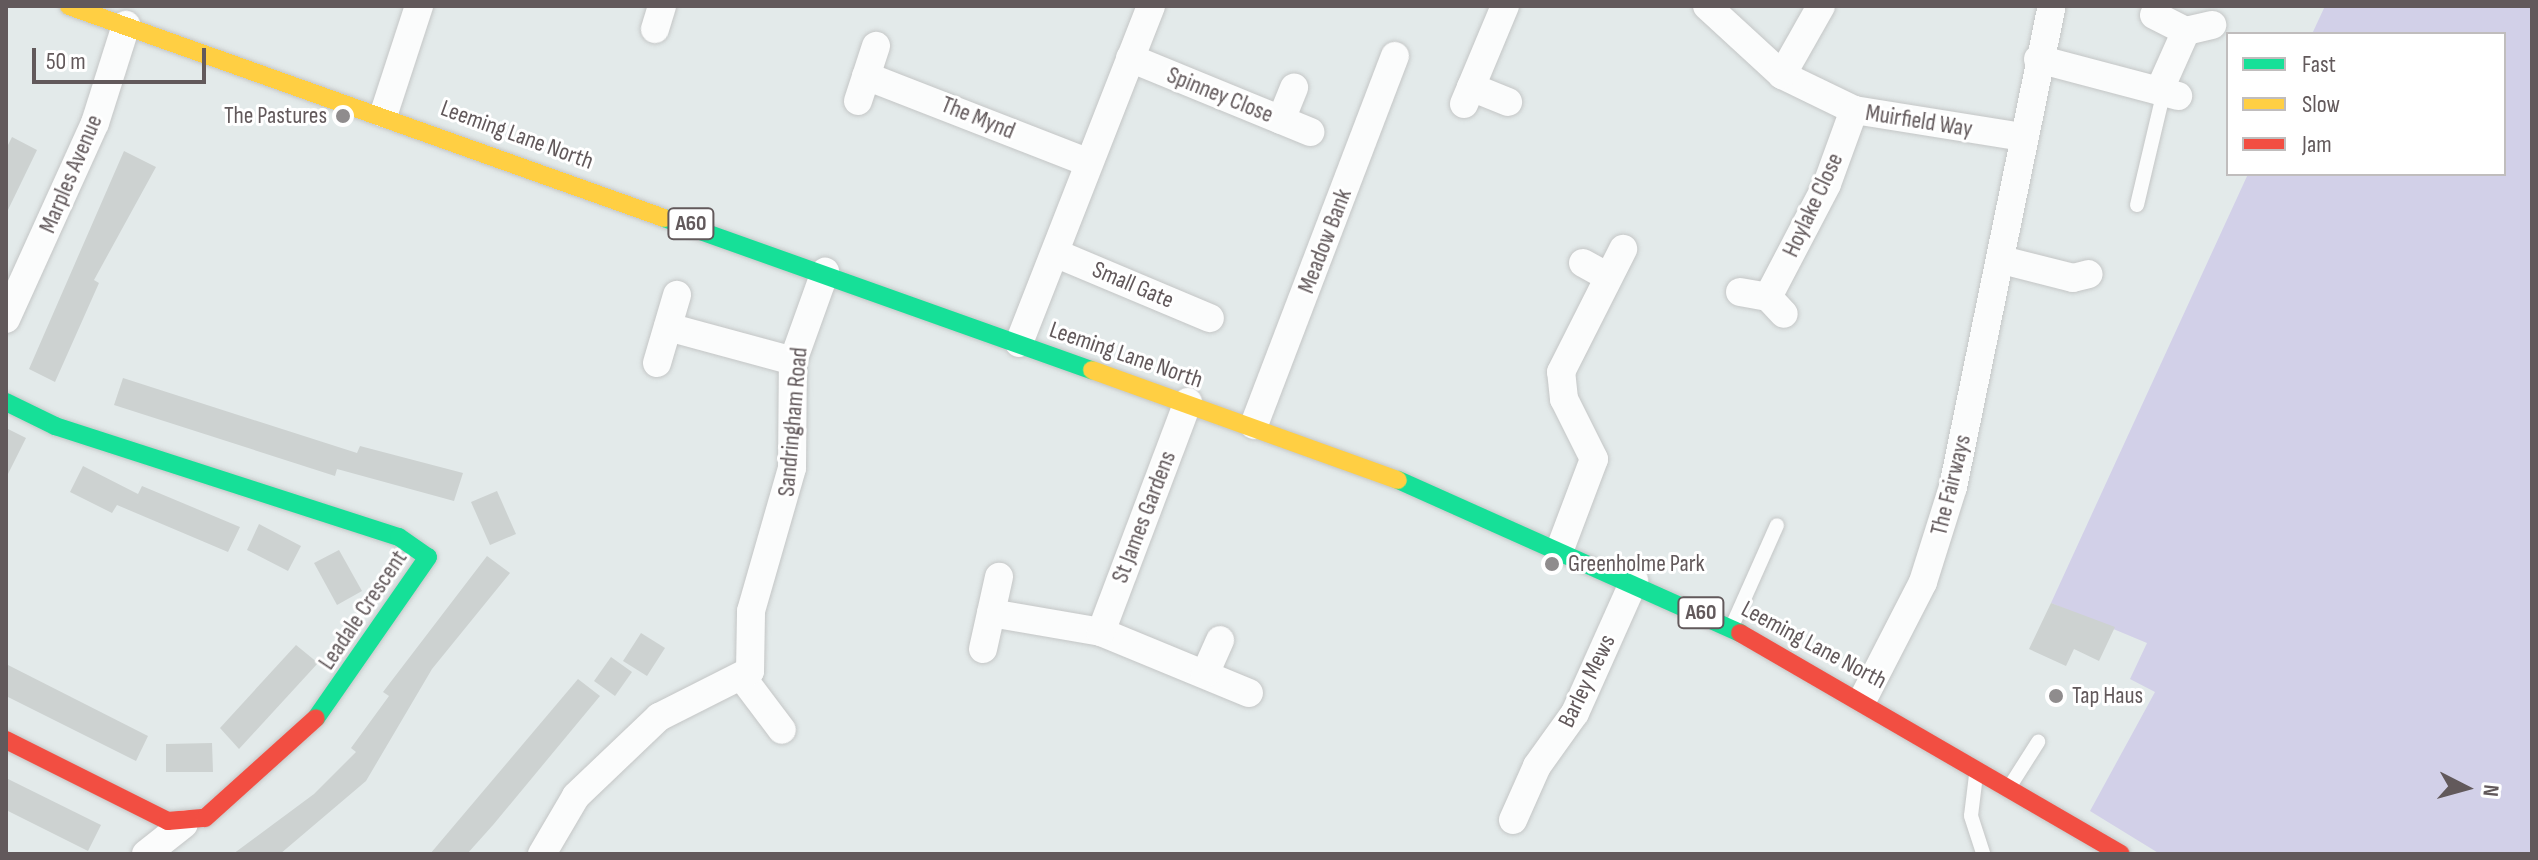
<!DOCTYPE html>
<style>
body{margin:0}
#map{position:relative;width:2538px;height:860px;overflow:hidden;background:#e3eaea;font-family:"Sofia Sans Condensed",sans-serif}
div>[style]{position:absolute}
.green>*{inset:0;background:#d2d0e8}
.building>*{inset:0;background:#cdd2d1}
.roads{filter:drop-shadow(0 0 2px #c4c6c6) drop-shadow(0 0 2px #c4c6c6)}
.lane>*{height:14px;margin:-7px;padding:0 7px;transform-origin:7px;border-radius:7px;background:#fbfcfc}
.street>*{height:28px;margin:-14px;padding:0 14px;transform-origin:14px;border-radius:14px;background:#fbfcfc}
.fast>*{height:18px;margin:-9px;padding:0 9px;transform-origin:9px;border-radius:9px;background:#16e098}
.slow>*{height:18px;margin:-9px;padding:0 9px;transform-origin:9px;border-radius:9px;background:#ffcf43}
.jam>*{height:18px;margin:-9px;padding:0 9px;transform-origin:9px;border-radius:9px;background:#f24e42}
.dots>*{width:22px;height:22px;translate:-50% -50%;box-sizing:border-box;border:4px solid #fff;border-radius:50%}
span{translate:-50% -50%;white-space:nowrap;text-align:center;line-height:1.15;-webkit-text-stroke:6px #fff;paint-order:stroke}
.shield-label span{padding:2px 6px;background:#fff;border:2px solid;border-radius:6px;-webkit-text-stroke-width:0}
.shield-label{font-size:22px;color:#62595b;font-weight:700}
.street-label{font-size:24px;color:#62595b}
.poi-label{font-size:24px;color:#62595b}
.right{translate:-100% -50%;text-align:right}
.left{translate:0 -50%;text-align:left}
.frame{position:absolute;inset:0;border:8px solid #62595b;pointer-events:none}
.legend{position:absolute;left:2226px;top:32px;width:280px;height:144px;box-sizing:border-box;background:#fff;border:2px solid #c0bdbd;margin:0;padding:10px 14px;list-style:none;font-size:24px;color:#62595b}
.legend li{display:flex;align-items:center;gap:16px;height:40px}
.legend b{width:40px;border:2px solid #c0bdbd}
.north{position:absolute;left:2426px;top:748px;width:80px;height:80px;-webkit-text-stroke:6px #fff;paint-order:stroke;rotate:96deg;font-size:22px;font-weight:700;line-height:32px;text-align:center;color:#62595b}
.north::after{content:'';display:block;margin:auto;width:28px;height:36px;background:#62595b;clip-path:polygon(50% 0,100% 100%,50% 72%,0 100%)}
.scale{position:absolute;left:32px;top:48px;width:174px;height:36px;box-sizing:border-box;border:4px solid #62595b;border-top:0;padding-left:10px;font-size:24px;line-height:28px;white-space:nowrap;color:#62595b;-webkit-text-stroke:6px #fff;paint-order:stroke}
</style>
<div id="map">
<div class="green">
<i style="clip-path:polygon(2325px 6px,2532px 6px,2532px 854px,2160px 854px,2090px 811px,2155px 692px,2130px 679px,2147px 643px,2051px 603px,2248px 174px,2504px 174px,2504px 34px,2312px 34px)"></i>
</div>
<div class="building">
<i style="clip-path:polygon(12px 137px,37px 150px,6px 214px,6px 149px)"></i>
<i style="clip-path:polygon(124px 151px,156px 167px,94px 280px,99px 283px,55px 382px,29px 369px)"></i>
<i style="clip-path:polygon(123px 378px,357px 453px,360px 446px,463px 473px,454px 501px,337px 469px,335px 476px,114px 405px)"></i>
<i style="clip-path:polygon(6px 428px,26px 438px,6px 478px)"></i>
<i style="clip-path:polygon(83px 466px,138px 494px,142px 486px,240px 527px,228px 552px,117px 505px,112px 513px,70px 492px)"></i>
<i style="clip-path:polygon(497px 491px,516px 534px,490px 545px,471px 502px)"></i>
<i style="clip-path:polygon(259px 524px,301px 546px,288px 571px,247px 550px)"></i>
<i style="clip-path:polygon(339px 550px,362px 591px,337px 605px,314px 563px)"></i>
<i style="clip-path:polygon(487px 556px,510px 573px,432px 669px,366px 781px,280px 854px,233px 854px,314px 794px,356px 752px,351px 748px,389px 696px,383px 692px)"></i>
<i style="clip-path:polygon(2051px 603px,2115px 627px,2099px 661px,2074px 649px,2066px 666px,2029px 649px)"></i>
<i style="clip-path:polygon(641px 633px,665px 648px,647px 676px,623px 661px)"></i>
<i style="clip-path:polygon(296px 645px,318px 663px,239px 749px,220px 728px)"></i>
<i style="clip-path:polygon(611px 657px,632px 672px,615px 696px,594px 681px)"></i>
<i style="clip-path:polygon(6px 664px,148px 736px,136px 761px,6px 696px)"></i>
<i style="clip-path:polygon(578px 679px,600px 696px,493px 825px,467px 854px,430px 854px)"></i>
<i style="clip-path:polygon(212px 743px,213px 772px,166px 772px,166px 744px)"></i>
<i style="clip-path:polygon(6px 778px,101px 825px,88px 851px,6px 810px)"></i>
</div>
<div class="roads">
<div class="lane">
<i style="left:2137px;top:205px;width:117px;rotate:-76.7deg"></i>
<i style="left:1733px;top:624px;width:108px;rotate:-66deg"></i>
<i style="left:1976px;top:775px;width:41px;rotate:97deg"></i>
<i style="left:1971px;top:816px;width:40px;rotate:72deg"></i>
<i style="left:2012px;top:783px;width:49px;rotate:-57.6deg"></i>
</div>
<div class="street">
<i style="left:1707px;top:6px;width:102px;rotate:42.6deg"></i>
<i style="left:1782px;top:75px;width:80px;rotate:25.9deg"></i>
<i style="left:1854px;top:110px;width:171px;rotate:9.1deg"></i>
<i style="left:2154px;top:15px;width:36px;rotate:27deg"></i>
<i style="left:2186px;top:31px;width:27px;rotate:-13deg"></i>
<i style="left:655px;top:29px;width:24px;rotate:-73deg"></i>
<i style="left:1130px;top:58px;width:195px;rotate:22.3deg"></i>
<i style="left:2038px;top:59px;width:145px;rotate:14.8deg"></i>
<i style="left:1782px;top:75px;width:79px;rotate:-60.5deg"></i>
<i style="left:866px;top:76px;width:239px;rotate:21.3deg"></i>
<i style="left:1471px;top:87px;width:40px;rotate:22deg"></i>
<i style="left:2160px;top:89px;width:64px;rotate:-65.9deg"></i>
<i style="left:858px;top:101px;width:58px;rotate:-71.9deg"></i>
<i style="left:1464px;top:104px;width:106px;rotate:-67.3deg"></i>
<i style="left:384px;top:113px;width:113px;rotate:-71.9deg"></i>
<i style="left:1281px;top:120px;width:35px;rotate:-68deg"></i>
<i style="left:1055px;top:253px;width:168px;rotate:22.8deg"></i>
<i style="left:2002px;top:260px;width:73px;rotate:14.2deg"></i>
<i style="left:2073px;top:278px;width:16px;rotate:-14deg"></i>
<i style="left:1583px;top:263px;width:29px;rotate:29deg"></i>
<i style="left:1740px;top:292px;width:28px;rotate:10deg"></i>
<i style="left:1768px;top:297px;width:23px;rotate:47deg"></i>
<i style="left:1768px;top:297px;width:127px;rotate:-62.4deg"></i>
<i style="left:1827px;top:184px;width:79px;rotate:-70deg"></i>
<i style="left:6px;top:319px;width:215px;rotate:-65.6deg"></i>
<i style="left:95px;top:123px;width:103px;rotate:-72.4deg"></i>
<i style="left:668px;top:327px;width:130px;rotate:15.2deg"></i>
<i style="left:1019px;top:343px;width:362px;rotate:-68.6deg"></i>
<i style="left:657px;top:363px;width:71px;rotate:-73.6deg"></i>
<i style="left:1254px;top:425px;width:395px;rotate:-69.1deg"></i>
<i style="left:1560px;top:549px;width:96px;rotate:-69.3deg"></i>
<i style="left:1594px;top:459px;width:67px;rotate:-116.6deg"></i>
<i style="left:1564px;top:399px;width:27px;rotate:-96deg"></i>
<i style="left:1561px;top:372px;width:138px;rotate:-63.2deg"></i>
<i style="left:991px;top:613px;width:112px;rotate:9.8deg"></i>
<i style="left:1101px;top:632px;width:160px;rotate:22.4deg"></i>
<i style="left:1101px;top:632px;width:246px;rotate:-69.3deg"></i>
<i style="left:983px;top:649px;width:74px;rotate:-77.5deg"></i>
<i style="left:1205px;top:674px;width:37px;rotate:-66deg"></i>
<i style="left:742px;top:677px;width:66px;rotate:53deg"></i>
<i style="left:1864px;top:697px;width:129px;rotate:-62.8deg"></i>
<i style="left:1923px;top:582px;width:100px;rotate:-72.5deg"></i>
<i style="left:1953px;top:487px;width:491px;rotate:-78.4deg"></i>
<i style="left:1513px;top:820px;width:59px;rotate:-66deg"></i>
<i style="left:1537px;top:766px;width:65px;rotate:-54.4deg"></i>
<i style="left:1575px;top:713px;width:145px;rotate:-65.9deg"></i>
<i style="left:146px;top:854px;width:48px;rotate:-38.3deg"></i>
<i style="left:542px;top:854px;width:67px;rotate:-59.6deg"></i>
<i style="left:576px;top:796px;width:115px;rotate:-43.6deg"></i>
<i style="left:659px;top:717px;width:102px;rotate:-26.8deg"></i>
<i style="left:750px;top:671px;width:60px;rotate:-89deg"></i>
<i style="left:751px;top:611px;width:149px;rotate:-74deg"></i>
<i style="left:792px;top:468px;width:107px;rotate:-89.5deg"></i>
<i style="left:793px;top:361px;width:95px;rotate:-70.2deg"></i>
</div>
<div class="fast">
<i style="left:664px;top:218px;width:454px;rotate:19.6deg"></i>
<i style="left:6px;top:402px;width:55px;rotate:26.1deg"></i>
<i style="left:55px;top:426px;width:361px;rotate:17.9deg"></i>
<i style="left:399px;top:537px;width:35px;rotate:35deg"></i>
<i style="left:428px;top:557px;width:196px;rotate:124.8deg"></i>
<i style="left:1398px;top:480px;width:375px;rotate:24.1deg"></i>
</div>
<div class="slow">
<i style="left:69px;top:6px;width:632px;rotate:19.61deg"></i>
<i style="left:1092px;top:370px;width:325px;rotate:19.8deg"></i>
</div>
<div class="jam">
<i style="left:1740px;top:633px;width:440px;rotate:30.1deg"></i>
<i style="left:6px;top:740px;width:181px;rotate:26.6deg"></i>
<i style="left:168px;top:821px;width:37px;rotate:-5deg"></i>
<i style="left:205px;top:818px;width:149px;rotate:-42deg"></i>
</div>
</div>
<div class="dots">
<i style="left:343px;top:116px;background:#8f8c8d"></i>
<i style="left:1552px;top:564px;background:#8f8c8d"></i>
<i style="left:2056px;top:696px;background:#8f8c8d"></i>
</div>
<div class="shield-label">
<span style="left:691px;top:224px">A60</span>
<span style="left:1701px;top:613px">A60</span>
</div>
<div class="street-label">
<span style="left:1220px;top:95px;rotate:22deg">Spinney Close</span>
<span style="left:978px;top:118px;rotate:22deg">The Mynd</span>
<span style="left:1919px;top:121px;rotate:9deg">Muirfield Way</span>
<span style="left:517px;top:135px;rotate:20deg">Leeming Lane North</span>
<span style="left:71px;top:174px;rotate:-67deg">Marples Avenue</span>
<span style="left:1813px;top:205px;rotate:-65deg">Hoylake Close</span>
<span style="left:1325px;top:241px;rotate:-69deg">Meadow Bank</span>
<span style="left:1133px;top:285px;rotate:23deg">Small Gate</span>
<span style="left:1126px;top:355px;rotate:19deg">Leeming Lane North</span>
<span style="left:793px;top:422px;rotate:-85deg">Sandringham Road</span>
<span style="left:1951px;top:485px;rotate:-76deg">The Fairways</span>
<span style="left:1144px;top:517px;rotate:-69deg">St James Gardens</span>
<span style="left:363px;top:610px;rotate:-56deg">Leadale Crescent</span>
<span style="left:1814px;top:645px;rotate:28deg">Leeming Lane North</span>
<span style="left:1587px;top:681px;rotate:-64deg">Barley Mews</span>
</div>
<div class="poi-label">
<span class="right" style="left:327px;top:116px">The Pastures</span>
<span class="left" style="left:1568px;top:564px">Greenholme Park</span>
<span class="left" style="left:2072px;top:696px">Tap Haus</span>
</div>
<div class="frame"></div>
<ul class="legend">
<li><b style="height:10px;background:#16e098"></b>Fast</li>
<li><b style="height:10px;background:#ffcf43"></b>Slow</li>
<li><b style="height:10px;background:#f24e42"></b>Jam</li>
</ul>
<div class="north">N</div>
<div class="scale">50 m</div>
</div>
